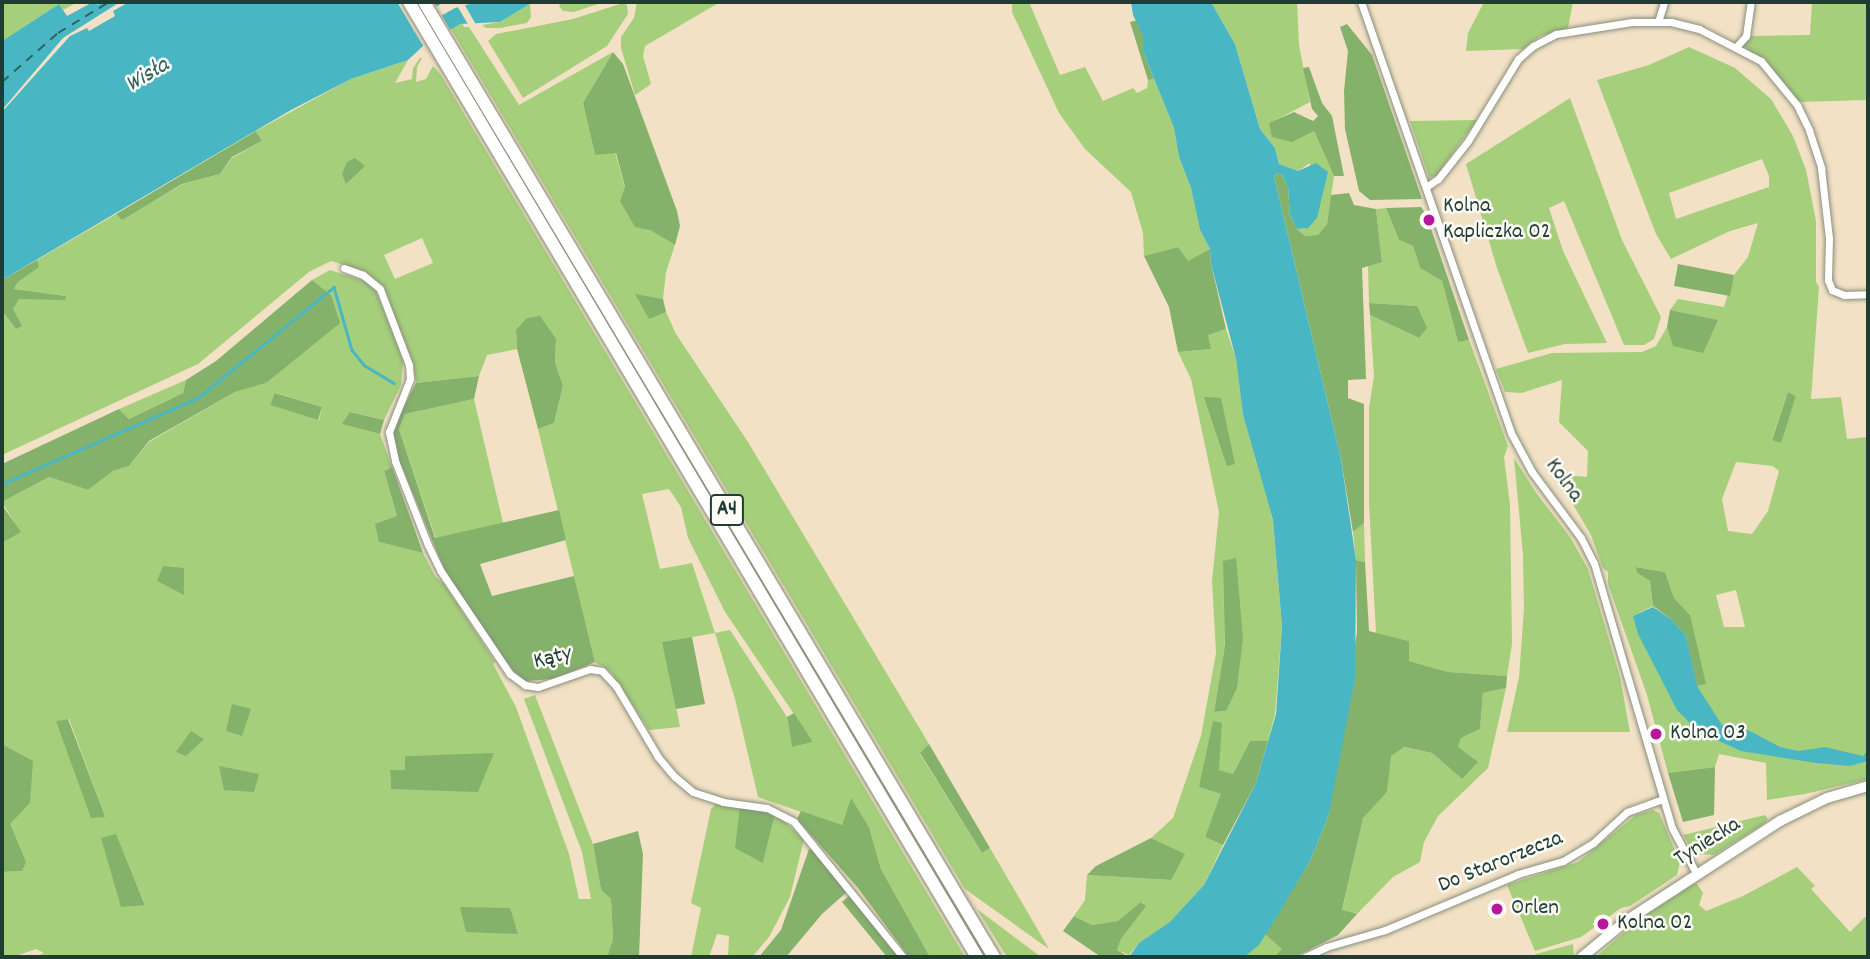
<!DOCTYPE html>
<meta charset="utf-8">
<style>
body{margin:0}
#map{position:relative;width:1870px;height:959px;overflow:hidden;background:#f2e1c5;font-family:Dekko,sans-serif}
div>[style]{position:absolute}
.green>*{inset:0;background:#a5cf7b}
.forest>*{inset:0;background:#84b26b}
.water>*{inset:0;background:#49b7c3}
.pier>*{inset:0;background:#f2e1c5}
.stream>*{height:2.5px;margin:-1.25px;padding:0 1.25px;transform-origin:1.25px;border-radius:1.25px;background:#49b7c3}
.ferry>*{height:2px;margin-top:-1px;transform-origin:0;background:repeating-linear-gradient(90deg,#2c625f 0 9px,transparent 0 16px)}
.roads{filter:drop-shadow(0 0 2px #888f7c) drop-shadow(0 0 2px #888f7c)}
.street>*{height:7px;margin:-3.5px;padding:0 3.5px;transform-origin:3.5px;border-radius:3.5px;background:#fff}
.secondary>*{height:10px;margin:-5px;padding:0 5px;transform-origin:5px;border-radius:5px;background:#fff}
.highway>*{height:12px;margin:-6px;padding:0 6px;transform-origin:6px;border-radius:6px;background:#fff}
.dots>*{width:19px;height:19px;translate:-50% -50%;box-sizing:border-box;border:4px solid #fdfcf7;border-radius:50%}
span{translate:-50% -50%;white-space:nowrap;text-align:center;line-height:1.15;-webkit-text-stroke:5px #fdfcf7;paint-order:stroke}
.shield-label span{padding:2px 5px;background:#fdfcf7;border:2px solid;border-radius:5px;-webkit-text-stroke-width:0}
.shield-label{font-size:21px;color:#1f3d34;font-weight:700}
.poi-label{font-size:23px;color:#1f3d34}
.left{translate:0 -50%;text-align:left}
.street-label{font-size:23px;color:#1f3d34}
.water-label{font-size:24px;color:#2c625f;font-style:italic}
.frame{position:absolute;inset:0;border:4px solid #1f3d34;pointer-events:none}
</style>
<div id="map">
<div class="green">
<i style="clip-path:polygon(2px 2px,73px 2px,74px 4px,63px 10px,59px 4px,2px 41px)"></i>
<i style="clip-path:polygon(561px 2px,604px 2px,574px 12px,563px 11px,559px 6px)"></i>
<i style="clip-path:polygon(637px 2px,720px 2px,645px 46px,643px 56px,651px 84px,635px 95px,621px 48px,621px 37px,634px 18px)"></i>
<i style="clip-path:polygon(1012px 2px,1029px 2px,1060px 75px,1085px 67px,1103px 101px,1133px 88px,1137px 93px,1147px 88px,1148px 80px,1154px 79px,1174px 128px,1179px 157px,1191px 188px,1200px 230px,1210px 249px,1187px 262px,1178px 247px,1144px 256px,1143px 233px,1131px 192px,1085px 149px,1059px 113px,1012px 12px)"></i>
<i style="clip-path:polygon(1211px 2px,1297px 2px,1299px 45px,1310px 102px,1270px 123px,1314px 131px,1334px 176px,1327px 224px,1318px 235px,1305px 236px,1297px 229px,1308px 228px,1310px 163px,1298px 171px,1279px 164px,1275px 148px,1260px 129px,1235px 44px)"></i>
<i style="clip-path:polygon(1484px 2px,1573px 2px,1568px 28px,1540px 36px,1523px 49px,1466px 51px,1468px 33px)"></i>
<i style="clip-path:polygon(1812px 2px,1868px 2px,1868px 100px,1799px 102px,1743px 45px,1749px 36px,1810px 35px)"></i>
<i style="clip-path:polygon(623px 3px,627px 5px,628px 14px,607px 46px,523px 98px,488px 41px,496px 34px,573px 19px)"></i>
<i style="clip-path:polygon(530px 4px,531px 17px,527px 23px,500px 28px,486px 28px,482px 25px,500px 22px)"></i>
<i style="clip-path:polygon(462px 23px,464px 27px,469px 27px,519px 105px,613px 52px,583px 103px,595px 155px,615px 152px,625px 188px,650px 230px,675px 245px,666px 272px,663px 299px,636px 295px,649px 318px,666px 312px,676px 334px,748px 442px,929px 744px,920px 754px,982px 853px,990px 848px,1049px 949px,965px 889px,451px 29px)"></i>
<i style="clip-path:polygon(evenodd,1689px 47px,1735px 68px,1771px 99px,1793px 136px,1806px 170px,1816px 221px,1816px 282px,1819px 287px,1811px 399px,1841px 397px,1847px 439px,1868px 437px,1868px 779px,1805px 794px,1767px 800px,1766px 763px,1719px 754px,1715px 767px,1668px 773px,1647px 695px,1608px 584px,1608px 572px,1603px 568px,1591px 535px,1562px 486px,1562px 475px,1587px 477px,1588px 451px,1559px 422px,1562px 380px,1522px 393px,1505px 392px,1496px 369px,1552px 353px,1642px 352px,1656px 346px,1667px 327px,1674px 346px,1717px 320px,1670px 310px,1678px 299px,1724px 307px,1734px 275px,1748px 257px,1758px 223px,1730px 231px,1671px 259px,1656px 234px,1597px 80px,1649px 65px,1689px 47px,1762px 159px,1769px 176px,1769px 187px,1676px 219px,1669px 193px,1762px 159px,1689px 47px,1788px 392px,1796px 396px,1780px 443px,1772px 439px,1788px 392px,1689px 47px,1736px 462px,1773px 466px,1779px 471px,1768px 511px,1752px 534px,1728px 531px,1722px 499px,1736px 462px,1689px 47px,1637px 567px,1665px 572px,1674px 598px,1690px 615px,1684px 678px,1633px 616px,1653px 606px,1650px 581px,1637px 573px,1637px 567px,1689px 47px,1736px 590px,1745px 627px,1724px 627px,1716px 595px,1736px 590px)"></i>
<i style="clip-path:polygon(evenodd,420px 58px,422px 58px,417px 67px,416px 82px,426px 79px,433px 66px,441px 75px,965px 957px,930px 957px,881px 869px,869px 827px,851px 799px,842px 826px,758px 797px,735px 699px,715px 633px,663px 642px,680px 727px,649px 730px,611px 672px,595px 662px,538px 429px,554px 423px,563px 386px,555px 362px,556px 339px,516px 330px,517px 349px,487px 355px,479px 376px,416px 383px,413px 362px,382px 285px,366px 272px,331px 261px,309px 272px,198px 364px,2px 455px,2px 311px,16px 329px,12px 309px,19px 299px,66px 296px,14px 289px,18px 282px,38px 267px,37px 260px,116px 214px,122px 219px,183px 184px,220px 174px,232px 158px,262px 141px,256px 131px,351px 79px,408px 60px,395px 83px,412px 79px,413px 68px,420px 58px,422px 238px,433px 263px,395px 279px,384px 255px,422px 238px,420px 58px,669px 489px,681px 507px,688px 538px,725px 612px,813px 742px,792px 747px,787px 717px,730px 630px,715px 633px,692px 563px,660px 569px,642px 494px,669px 489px)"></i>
<i style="clip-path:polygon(1570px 98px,1622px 240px,1661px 317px,1654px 339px,1644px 345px,1624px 345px,1564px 201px,1549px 208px,1563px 251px,1607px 343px,1565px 344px,1528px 353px,1497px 268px,1466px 164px)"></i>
<i style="clip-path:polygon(1477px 120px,1436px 176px,1429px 177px,1410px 121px)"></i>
<i style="clip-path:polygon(1386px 208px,1399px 240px,1413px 246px,1420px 268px,1442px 281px,1458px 342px,1469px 340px,1508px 446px,1504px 457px,1510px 505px,1512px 644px,1507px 676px,1448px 672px,1409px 661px,1409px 641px,1376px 633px,1369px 504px,1369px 408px,1374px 376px,1370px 315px,1419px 338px,1417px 306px,1369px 303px,1368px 266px,1382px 261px,1376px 209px)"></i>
<i style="clip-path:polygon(evenodd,330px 270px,370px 283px,377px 293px,403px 360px,401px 385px,384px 420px,351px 412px,343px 424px,380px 434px,392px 467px,384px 471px,397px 516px,379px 542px,423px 553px,435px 576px,445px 585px,495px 662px,493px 664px,516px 707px,569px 854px,579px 899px,591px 899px,582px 852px,524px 699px,535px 695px,593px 844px,601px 890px,611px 899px,613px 939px,607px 957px,36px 957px,44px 953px,36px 949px,13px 957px,2px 957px,2px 872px,22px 871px,9px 824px,30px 803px,2px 739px,2px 543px,20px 532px,2px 502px,49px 477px,88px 490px,113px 471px,129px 466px,149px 442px,235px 392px,266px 383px,331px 295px,312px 280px,330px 270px,276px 393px,322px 407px,319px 420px,270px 405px,276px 393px,330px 270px,69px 719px,102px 808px,105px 816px,57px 721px,69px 719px,330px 270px,494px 754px,391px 789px,390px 770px,405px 770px,406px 756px,494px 754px,330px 270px,116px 835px,145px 904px,145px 905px,101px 839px,116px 835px)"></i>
<i style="clip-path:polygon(evenodd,1226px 329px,1236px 359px,1243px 415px,1273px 520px,1282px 626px,1275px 714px,1268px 741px,1250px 741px,1233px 774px,1218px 770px,1222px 723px,1199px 787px,1222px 794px,1205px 837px,1223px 845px,1204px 885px,1170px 923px,1139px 943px,1129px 955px,1117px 950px,1121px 939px,1145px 906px,1142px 902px,1118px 921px,1092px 925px,1074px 916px,1085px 900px,1087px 875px,1171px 880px,1184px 854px,1151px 838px,1173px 818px,1201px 736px,1216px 653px,1212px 581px,1219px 512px,1191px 379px,1178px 352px,1211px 349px,1207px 335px,1226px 329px,1223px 561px,1226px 711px,1214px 712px,1225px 645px,1223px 561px)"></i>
<i style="clip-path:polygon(186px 380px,183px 393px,129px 419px,119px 409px)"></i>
<i style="clip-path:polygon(474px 399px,503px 523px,436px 539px,399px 429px,405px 414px)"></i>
<i style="clip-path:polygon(1514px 458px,1537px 494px,1570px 537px,1588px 569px,1620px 677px,1630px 732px,1507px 732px,1519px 677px,1524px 609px,1523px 555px)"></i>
<i style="clip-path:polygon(1364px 523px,1365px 562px,1356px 560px,1353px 532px)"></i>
<i style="clip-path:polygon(1506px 688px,1488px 768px,1438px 816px,1424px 842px,1420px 862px,1393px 877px,1357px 914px,1342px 911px,1363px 817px,1387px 792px,1390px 756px,1403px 747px,1432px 753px,1462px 779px,1458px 746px,1461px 738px,1480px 729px,1483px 693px)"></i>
<i style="clip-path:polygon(716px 804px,740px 807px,763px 863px,775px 814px,804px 839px,790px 897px,769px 937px,752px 957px,728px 957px,729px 936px,717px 934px,709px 957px,691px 957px,701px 908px,691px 903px,711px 809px)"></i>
<i style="clip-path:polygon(1653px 810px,1659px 813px,1680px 862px,1677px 875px,1630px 906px,1621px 908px,1581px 937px,1535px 951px,1507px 885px,1578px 862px,1636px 815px)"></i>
<i style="clip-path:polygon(1765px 815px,1768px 819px,1765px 823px,1714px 855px,1694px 854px,1683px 835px)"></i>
<i style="clip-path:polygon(1797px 867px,1815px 886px,1811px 889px,1850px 932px,1868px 914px,1868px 957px,1596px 957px,1637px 921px,1693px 884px,1697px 884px,1703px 893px,1699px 905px,1706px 911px,1743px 896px)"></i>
<i style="clip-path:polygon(977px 909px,1041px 957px,1007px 957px)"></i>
<i style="clip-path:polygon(1265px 934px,1283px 949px,1274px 957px,1244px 957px)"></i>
<i style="clip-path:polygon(1573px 944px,1574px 957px,1532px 957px,1536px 954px)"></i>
</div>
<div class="forest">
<i style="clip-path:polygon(1138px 20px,1144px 36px,1144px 54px,1154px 79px,1148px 80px,1130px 22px)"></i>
<i style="clip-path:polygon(1347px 24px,1372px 55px,1422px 199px,1370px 200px,1359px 191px,1345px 129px,1344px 91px,1348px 51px,1340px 27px)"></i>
<i style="clip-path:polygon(613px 52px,623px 64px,677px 211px,680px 226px,675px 245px,650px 230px,635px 227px,620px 201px,625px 187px,616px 153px,595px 155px,583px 103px)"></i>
<i style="clip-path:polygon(1309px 67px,1322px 103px,1332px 116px,1344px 176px,1334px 176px,1314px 131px,1292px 142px,1272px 137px,1269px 123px,1294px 112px,1313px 121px,1318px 116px,1312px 109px,1303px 68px)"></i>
<i style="clip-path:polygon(256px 131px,262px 141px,232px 157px,220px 174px,182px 184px,122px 220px,116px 214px)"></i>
<i style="clip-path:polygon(355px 158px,365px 166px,346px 184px,342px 174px,347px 162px)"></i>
<i style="clip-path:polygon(1277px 173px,1282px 175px,1288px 187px,1290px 215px,1297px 229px,1305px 236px,1318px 235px,1327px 224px,1331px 195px,1349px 193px,1354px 205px,1376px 209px,1382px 262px,1362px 268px,1366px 379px,1348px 380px,1348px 398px,1364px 404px,1364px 523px,1353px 532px,1341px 459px,1274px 176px)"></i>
<i style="clip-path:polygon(1421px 207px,1426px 214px,1469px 340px,1458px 342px,1442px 281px,1420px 268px,1413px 246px,1399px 240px,1386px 208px)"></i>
<i style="clip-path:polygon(1178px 247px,1188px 261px,1210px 249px,1211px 264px,1226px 329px,1208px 335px,1211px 349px,1178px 352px,1169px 307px,1144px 256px)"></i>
<i style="clip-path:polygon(37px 260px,39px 267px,18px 282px,14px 289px,66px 296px,65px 300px,19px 299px,13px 309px,22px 326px,16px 329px,2px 311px,2px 280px)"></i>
<i style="clip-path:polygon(1678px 264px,1734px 275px,1730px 296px,1674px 286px)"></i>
<i style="clip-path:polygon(312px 280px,331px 295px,340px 323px,266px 383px,235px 392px,149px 441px,129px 466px,113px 471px,88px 490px,49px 477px,2px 502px,2px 464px,119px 409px,129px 419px,183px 393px,186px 380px,216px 361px)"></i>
<i style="clip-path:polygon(635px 294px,663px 299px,666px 312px,649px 319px)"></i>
<i style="clip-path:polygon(1369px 303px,1417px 306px,1427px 328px,1419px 338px,1370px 315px)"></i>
<i style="clip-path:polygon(1670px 310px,1718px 320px,1703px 353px,1673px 346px,1667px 327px)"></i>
<i style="clip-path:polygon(540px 316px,556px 339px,555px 362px,563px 386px,554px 423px,538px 429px,517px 349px,516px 330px,527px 318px)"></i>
<i style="clip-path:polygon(479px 376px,474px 399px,405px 414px,399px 429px,435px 538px,559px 510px,566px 540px,480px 564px,492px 596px,574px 576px,595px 662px,553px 679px,525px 681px,512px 670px,445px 571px,394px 447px,391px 433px,416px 383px)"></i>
<i style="clip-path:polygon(1788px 392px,1796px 396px,1781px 443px,1772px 440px)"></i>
<i style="clip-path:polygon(275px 393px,322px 407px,318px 420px,270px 405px)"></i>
<i style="clip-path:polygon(1204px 397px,1221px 398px,1235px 464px,1227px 466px)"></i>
<i style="clip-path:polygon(350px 412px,384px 420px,380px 434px,342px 424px)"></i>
<i style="clip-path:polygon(392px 467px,423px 553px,379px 542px,375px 524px,397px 516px,384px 471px)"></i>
<i style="clip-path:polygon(2px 505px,21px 532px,2px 543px)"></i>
<i style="clip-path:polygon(1236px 558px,1243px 638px,1237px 688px,1226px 711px,1214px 712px,1225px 645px,1223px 561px)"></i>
<i style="clip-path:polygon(1356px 560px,1365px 562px,1369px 631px,1409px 641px,1409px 661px,1448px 672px,1507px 676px,1506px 688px,1483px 693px,1480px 729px,1461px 738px,1458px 747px,1478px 762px,1462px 779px,1432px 753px,1404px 747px,1391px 756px,1387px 792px,1363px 818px,1342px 910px,1357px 914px,1338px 935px,1295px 957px,1274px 957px,1282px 949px,1265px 934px,1311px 859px,1329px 814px,1357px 632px)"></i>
<i style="clip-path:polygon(163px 566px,184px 568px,184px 595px,157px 581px)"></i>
<i style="clip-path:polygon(1636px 567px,1665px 572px,1674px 598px,1690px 615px,1706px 684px,1697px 686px,1686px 636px,1671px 619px,1653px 606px,1650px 581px,1637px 573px)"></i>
<i style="clip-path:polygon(692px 637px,705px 704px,676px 709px,662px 642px)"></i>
<i style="clip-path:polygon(232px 704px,251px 709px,242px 736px,226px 731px)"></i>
<i style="clip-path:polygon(794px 713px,813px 742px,792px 747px,787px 717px)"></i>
<i style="clip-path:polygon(68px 719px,102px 808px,105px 817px,91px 818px,56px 721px)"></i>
<i style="clip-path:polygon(1213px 721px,1222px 723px,1219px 770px,1233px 774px,1250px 741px,1268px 741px,1256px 783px,1223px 845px,1205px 837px,1221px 794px,1199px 787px)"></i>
<i style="clip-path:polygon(191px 731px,204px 739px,186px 756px,176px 752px)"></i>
<i style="clip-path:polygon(2px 739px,5px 746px,33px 761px,30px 803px,10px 824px,26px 862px,22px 871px,2px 872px)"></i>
<i style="clip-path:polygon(929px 744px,990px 848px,982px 853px,920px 753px)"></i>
<i style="clip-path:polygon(494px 753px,478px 792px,391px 789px,390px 770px,405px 770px,405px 756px)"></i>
<i style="clip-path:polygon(219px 766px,259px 774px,254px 792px,224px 790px)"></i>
<i style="clip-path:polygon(1715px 767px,1714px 815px,1683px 822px,1668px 773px)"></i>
<i style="clip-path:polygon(851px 798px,869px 827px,881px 869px,930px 957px,909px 957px,858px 888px,797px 819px,801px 811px,842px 825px)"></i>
<i style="clip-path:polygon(740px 807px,775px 814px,763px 863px,735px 848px)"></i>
<i style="clip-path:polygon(638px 831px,643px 854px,639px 957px,607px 957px,613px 939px,611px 899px,601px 890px,593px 844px)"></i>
<i style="clip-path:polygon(116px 834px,145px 905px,121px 907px,101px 838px)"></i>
<i style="clip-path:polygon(1151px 838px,1185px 854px,1171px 880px,1087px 875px,1096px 866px)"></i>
<i style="clip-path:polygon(809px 849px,815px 850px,848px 891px,822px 914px,786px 957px,759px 957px,781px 930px)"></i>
<i style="clip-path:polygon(850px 895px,900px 957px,887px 957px,842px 902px)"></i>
<i style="clip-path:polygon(1141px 902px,1146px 906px,1121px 939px,1117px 950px,1129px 957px,1101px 957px,1063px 931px,1074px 916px,1092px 925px,1118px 921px)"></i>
<i style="clip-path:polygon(460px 907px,510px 908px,518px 934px,466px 932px)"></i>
</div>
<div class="water">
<i style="clip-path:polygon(93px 2px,98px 5px,99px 2px,120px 2px,63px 38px,2px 110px,2px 41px,59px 4px,67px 16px)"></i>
<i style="clip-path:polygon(129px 2px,444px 2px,410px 23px,414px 31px,455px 8px,477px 2px,533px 2px,500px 22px,460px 24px,423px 46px,408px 60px,351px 79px,291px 110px,2px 280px,2px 112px,70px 36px,87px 28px,89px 31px,115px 16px,113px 11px)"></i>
<i style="clip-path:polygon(1131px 2px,1211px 2px,1235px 44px,1260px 129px,1275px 148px,1279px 164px,1298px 171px,1316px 163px,1328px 172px,1317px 218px,1308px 228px,1297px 229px,1290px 215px,1288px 187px,1282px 175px,1277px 173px,1274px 176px,1341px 459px,1356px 560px,1355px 679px,1329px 814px,1311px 859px,1275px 920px,1259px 945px,1244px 957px,1129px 957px,1139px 943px,1170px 922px,1204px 885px,1256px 783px,1276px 714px,1282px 626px,1273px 520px,1243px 415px,1236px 359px,1211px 264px,1210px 249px,1200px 230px,1191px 188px,1179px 157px,1174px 128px,1144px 54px,1143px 36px,1133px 15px)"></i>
<i style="clip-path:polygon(1653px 607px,1671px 619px,1686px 636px,1697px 686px,1722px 725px,1750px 731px,1780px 747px,1798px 751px,1825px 747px,1863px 756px,1868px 750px,1868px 761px,1850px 766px,1816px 763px,1741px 751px,1708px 736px,1690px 723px,1677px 710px,1638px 634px,1633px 616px)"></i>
</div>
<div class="pier">
<i style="clip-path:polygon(397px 2px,434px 2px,438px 9px,414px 24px,415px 27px,440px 12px,452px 33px,425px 49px)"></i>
<i style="clip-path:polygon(463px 2px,478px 28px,469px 26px,456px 4px)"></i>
</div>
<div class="stream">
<i style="left:2px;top:484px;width:215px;rotate:-23.8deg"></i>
<i style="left:199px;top:397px;width:174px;rotate:-39.2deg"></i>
<i style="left:334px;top:287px;width:66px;rotate:74.1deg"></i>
<i style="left:352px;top:350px;width:19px;rotate:51deg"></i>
<i style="left:364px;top:365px;width:35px;rotate:31deg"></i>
</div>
<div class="ferry">
<i style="left:2px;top:82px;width:74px;rotate:-41.2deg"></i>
<i style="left:58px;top:33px;width:60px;rotate:-31.3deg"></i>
</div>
<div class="roads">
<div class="street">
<i style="left:1361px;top:2px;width:456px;rotate:70.8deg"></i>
<i style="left:1511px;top:433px;width:44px;rotate:61.7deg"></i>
<i style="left:1532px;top:472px;width:82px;rotate:53.4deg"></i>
<i style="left:1581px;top:538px;width:28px;rotate:63deg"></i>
<i style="left:1594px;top:563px;width:276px;rotate:73.6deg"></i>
<i style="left:1672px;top:828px;width:51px;rotate:61.9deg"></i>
<i style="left:1658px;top:22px;width:21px;rotate:-73deg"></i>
<i style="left:1736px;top:47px;width:15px;rotate:-48deg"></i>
<i style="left:1746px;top:36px;width:34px;rotate:-82deg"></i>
<i style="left:1426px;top:187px;width:14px;rotate:-34deg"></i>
<i style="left:1438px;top:179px;width:48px;rotate:-51.7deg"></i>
<i style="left:1468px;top:141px;width:96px;rotate:-58.6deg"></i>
<i style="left:1518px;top:59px;width:20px;rotate:-41deg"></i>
<i style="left:1533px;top:46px;width:26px;rotate:-28deg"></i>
<i style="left:1556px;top:34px;width:77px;rotate:-9deg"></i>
<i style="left:1632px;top:22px;width:39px"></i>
<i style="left:1671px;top:22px;width:29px;rotate:14deg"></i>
<i style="left:1699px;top:29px;width:70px;rotate:27.3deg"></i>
<i style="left:1761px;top:61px;width:57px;rotate:50.7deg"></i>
<i style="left:1797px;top:105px;width:28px;rotate:64deg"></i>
<i style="left:1809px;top:130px;width:40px;rotate:72deg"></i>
<i style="left:1821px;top:168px;width:70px;rotate:83.5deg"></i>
<i style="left:1829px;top:238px;width:42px;rotate:91.4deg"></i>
<i style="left:1828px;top:280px;width:11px;rotate:68deg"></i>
<i style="left:1832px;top:290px;width:13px;rotate:23deg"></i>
<i style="left:1844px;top:295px;width:24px;rotate:-2deg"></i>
<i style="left:344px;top:268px;width:20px;rotate:20deg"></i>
<i style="left:363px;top:275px;width:22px;rotate:39deg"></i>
<i style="left:380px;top:289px;width:81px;rotate:69.1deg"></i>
<i style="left:409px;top:365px;width:14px;rotate:86deg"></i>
<i style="left:410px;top:379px;width:57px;rotate:111.6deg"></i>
<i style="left:389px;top:432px;width:30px;rotate:78deg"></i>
<i style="left:395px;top:461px;width:90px;rotate:68.6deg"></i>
<i style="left:428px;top:545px;width:28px;rotate:64deg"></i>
<i style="left:440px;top:570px;width:125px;rotate:56.1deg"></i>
<i style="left:510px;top:674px;width:19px;rotate:36deg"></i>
<i style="left:525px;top:685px;width:13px;rotate:9deg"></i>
<i style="left:538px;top:687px;width:55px;rotate:-19.1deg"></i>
<i style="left:590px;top:669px;width:12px;rotate:9deg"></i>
<i style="left:602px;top:671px;width:21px;rotate:47deg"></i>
<i style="left:616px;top:686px;width:82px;rotate:59.4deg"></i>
<i style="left:658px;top:757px;width:26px;rotate:50deg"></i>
<i style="left:675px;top:777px;width:23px;rotate:40deg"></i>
<i style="left:693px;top:792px;width:32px;rotate:18deg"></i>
<i style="left:723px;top:802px;width:44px;rotate:7.8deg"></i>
<i style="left:767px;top:808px;width:30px;rotate:27deg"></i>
<i style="left:794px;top:822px;width:174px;rotate:51.1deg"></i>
<i style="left:1305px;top:957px;width:23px;rotate:-25deg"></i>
<i style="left:1326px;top:947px;width:61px;rotate:-16.1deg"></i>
<i style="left:1385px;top:930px;width:144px;rotate:-22.8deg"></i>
<i style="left:1518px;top:874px;width:47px;rotate:-16.1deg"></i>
<i style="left:1563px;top:861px;width:35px;rotate:-31deg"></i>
<i style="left:1593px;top:843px;width:46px;rotate:-42.4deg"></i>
<i style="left:1627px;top:812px;width:38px;rotate:-20deg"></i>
</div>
<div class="secondary">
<i style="left:1582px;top:957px;width:57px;rotate:-39.3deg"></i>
<i style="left:1626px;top:921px;width:184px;rotate:-33deg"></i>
<i style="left:1780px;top:821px;width:52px;rotate:-26.1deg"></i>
<i style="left:1827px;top:798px;width:43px;rotate:-16.3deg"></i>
</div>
<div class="highway">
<i style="left:409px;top:2px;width:1111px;rotate:59.26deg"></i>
<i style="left:424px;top:2px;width:1112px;rotate:59.17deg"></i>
</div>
</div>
<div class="dots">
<i style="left:1429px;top:220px;background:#b5179e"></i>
<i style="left:1656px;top:734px;background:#b5179e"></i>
<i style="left:1497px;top:909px;background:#b5179e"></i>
<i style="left:1603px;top:924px;background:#b5179e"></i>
</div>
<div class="shield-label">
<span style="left:727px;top:510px">A4</span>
</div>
<div class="poi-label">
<span class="left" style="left:1443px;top:220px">Kolna<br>Kapliczka 02</span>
<span class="left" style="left:1670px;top:734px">Kolna 03</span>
<span class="left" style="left:1511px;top:909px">Orlen</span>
<span class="left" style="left:1617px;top:924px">Kolna 02</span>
</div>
<div class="street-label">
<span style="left:1563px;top:481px;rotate:54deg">Kolna</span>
<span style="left:553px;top:659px;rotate:-14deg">Kąty</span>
<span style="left:1708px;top:843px;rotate:-32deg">Tyniecka</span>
<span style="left:1501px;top:863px;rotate:-22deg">Do Starorzecza</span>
</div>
<div class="water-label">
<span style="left:148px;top:76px;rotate:-31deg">Wisła</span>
</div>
<div class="frame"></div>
</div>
